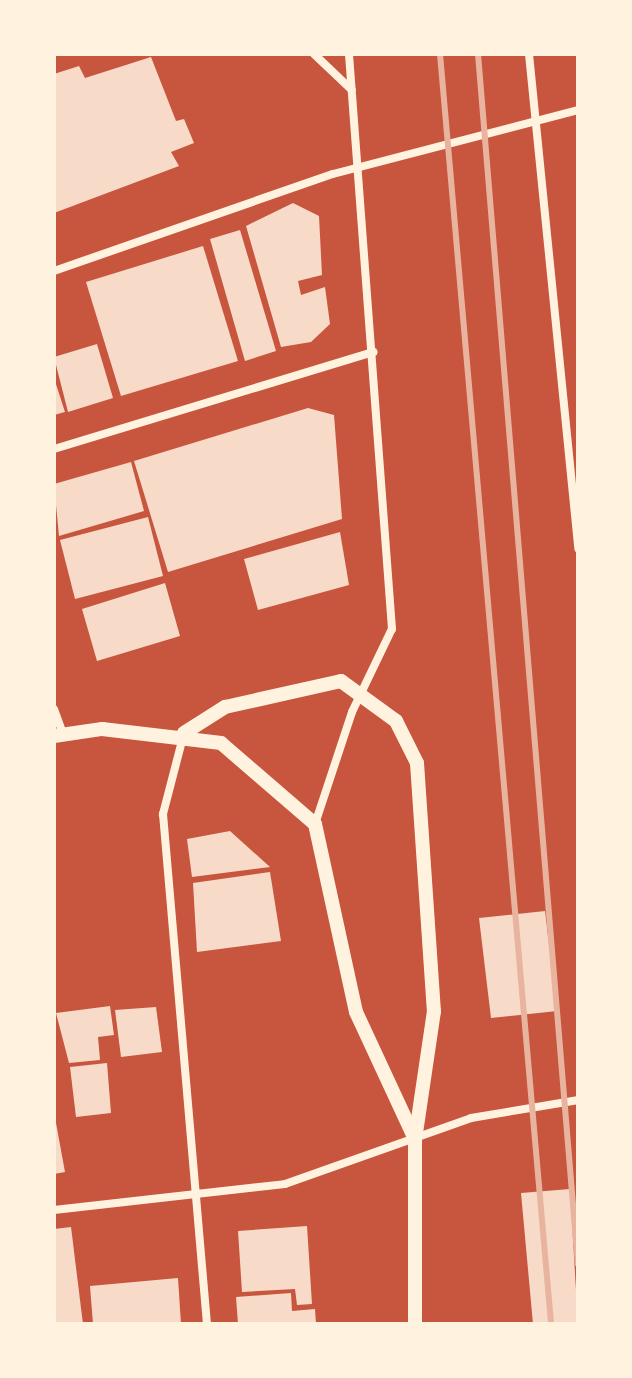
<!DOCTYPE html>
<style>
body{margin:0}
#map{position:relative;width:632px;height:1378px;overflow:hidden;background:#c8553d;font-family:"DM Sans",sans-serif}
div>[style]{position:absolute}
.building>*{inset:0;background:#f7dbc8}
.minor>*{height:8px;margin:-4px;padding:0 4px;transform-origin:4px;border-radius:4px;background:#fff3e0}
.tertiary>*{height:14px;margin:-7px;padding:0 7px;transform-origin:7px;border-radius:7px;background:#fff3e0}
.rail>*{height:6px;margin:-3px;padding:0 3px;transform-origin:3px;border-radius:3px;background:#e9b49f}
span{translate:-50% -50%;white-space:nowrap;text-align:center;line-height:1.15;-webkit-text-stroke:7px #fff3e0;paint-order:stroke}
.frame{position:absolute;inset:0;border:56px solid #fff3e0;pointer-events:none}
</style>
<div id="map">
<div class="building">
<i style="clip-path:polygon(151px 57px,176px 121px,184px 119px,194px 143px,171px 152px,179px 166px,54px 213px,54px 74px,79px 66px,85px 78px)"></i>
<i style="clip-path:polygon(293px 203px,319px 216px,322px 275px,298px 281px,301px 295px,325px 287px,330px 324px,311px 342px,281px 347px,246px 226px)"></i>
<i style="clip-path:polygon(240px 230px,276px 351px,245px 361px,210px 239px)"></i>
<i style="clip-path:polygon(203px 246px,238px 361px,121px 396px,86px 282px)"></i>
<i style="clip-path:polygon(97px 344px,113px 398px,68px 412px,54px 357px)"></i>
<i style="clip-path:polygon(54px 378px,65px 412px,54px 415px)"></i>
<i style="clip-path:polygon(308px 408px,334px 415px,342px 519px,168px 572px,134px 461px)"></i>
<i style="clip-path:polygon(131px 462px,144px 511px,59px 536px,54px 484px)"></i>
<i style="clip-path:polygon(148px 517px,163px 576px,75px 599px,60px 540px)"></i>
<i style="clip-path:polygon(340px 532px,349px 585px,258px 610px,244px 559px)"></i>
<i style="clip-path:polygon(165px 583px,180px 636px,97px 661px,82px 609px)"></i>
<i style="clip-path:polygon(230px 831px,270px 867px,192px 877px,187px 839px)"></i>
<i style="clip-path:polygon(270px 872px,281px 941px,197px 952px,193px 883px)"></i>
<i style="clip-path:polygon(545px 911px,557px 1011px,491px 1018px,479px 918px)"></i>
<i style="clip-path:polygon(110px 1006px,114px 1035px,98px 1037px,100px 1060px,69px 1063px,56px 1013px)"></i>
<i style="clip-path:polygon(156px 1007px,162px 1052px,121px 1057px,115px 1010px)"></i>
<i style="clip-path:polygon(107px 1063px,111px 1113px,76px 1117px,70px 1067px)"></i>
<i style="clip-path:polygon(54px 1112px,65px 1172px,54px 1174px)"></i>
<i style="clip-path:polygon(570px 1189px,578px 1324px,533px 1324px,521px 1193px)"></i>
<i style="clip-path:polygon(307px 1226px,312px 1304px,297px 1305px,295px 1289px,242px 1292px,238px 1231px)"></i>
<i style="clip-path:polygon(71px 1227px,83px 1324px,54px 1324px,54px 1229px)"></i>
<i style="clip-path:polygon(178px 1278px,181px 1324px,93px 1324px,90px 1286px)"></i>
<i style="clip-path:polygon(291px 1293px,292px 1311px,315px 1309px,316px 1324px,238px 1324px,236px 1297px)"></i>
</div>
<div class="minor">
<i style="left:314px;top:54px;width:52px;rotate:43.5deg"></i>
<i style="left:529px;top:54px;width:497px;rotate:84.3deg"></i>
<i style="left:54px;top:271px;width:295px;rotate:-19.2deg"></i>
<i style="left:333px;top:174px;width:253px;rotate:-14.6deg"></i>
<i style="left:54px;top:449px;width:334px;rotate:-16.9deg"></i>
<i style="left:54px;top:709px;width:27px;rotate:70deg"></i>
<i style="left:183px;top:737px;width:80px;rotate:104.6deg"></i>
<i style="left:163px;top:814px;width:512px;rotate:85.07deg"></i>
<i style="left:315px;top:824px;width:118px;rotate:-71.7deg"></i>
<i style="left:352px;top:712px;width:92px;rotate:-64.3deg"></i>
<i style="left:392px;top:629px;width:577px;rotate:-94.28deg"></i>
<i style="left:54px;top:1210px;width:232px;rotate:-6.4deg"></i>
<i style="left:285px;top:1184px;width:197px;rotate:-19.5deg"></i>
<i style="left:471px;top:1118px;width:109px;rotate:-9.5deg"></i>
</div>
<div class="tertiary">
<i style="left:184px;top:733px;width:49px;rotate:-32.4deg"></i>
<i style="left:225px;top:707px;width:119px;rotate:-12.6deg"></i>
<i style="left:341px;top:681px;width:68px;rotate:36deg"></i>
<i style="left:396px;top:721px;width:47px;rotate:63.4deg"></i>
<i style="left:417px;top:763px;width:249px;rotate:86.1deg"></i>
<i style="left:434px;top:1011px;width:129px;rotate:98.4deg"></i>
<i style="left:415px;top:1139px;width:185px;rotate:90deg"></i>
<i style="left:54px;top:736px;width:49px;rotate:-8.3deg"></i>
<i style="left:102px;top:729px;width:120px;rotate:6.7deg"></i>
<i style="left:221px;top:743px;width:124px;rotate:40.8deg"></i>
<i style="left:315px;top:824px;width:192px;rotate:77.7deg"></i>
<i style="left:356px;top:1012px;width:140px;rotate:65.1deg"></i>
</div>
<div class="rail">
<i style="left:440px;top:54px;width:1275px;rotate:85deg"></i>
<i style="left:478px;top:54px;width:1214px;rotate:85.28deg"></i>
</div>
<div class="frame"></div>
</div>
